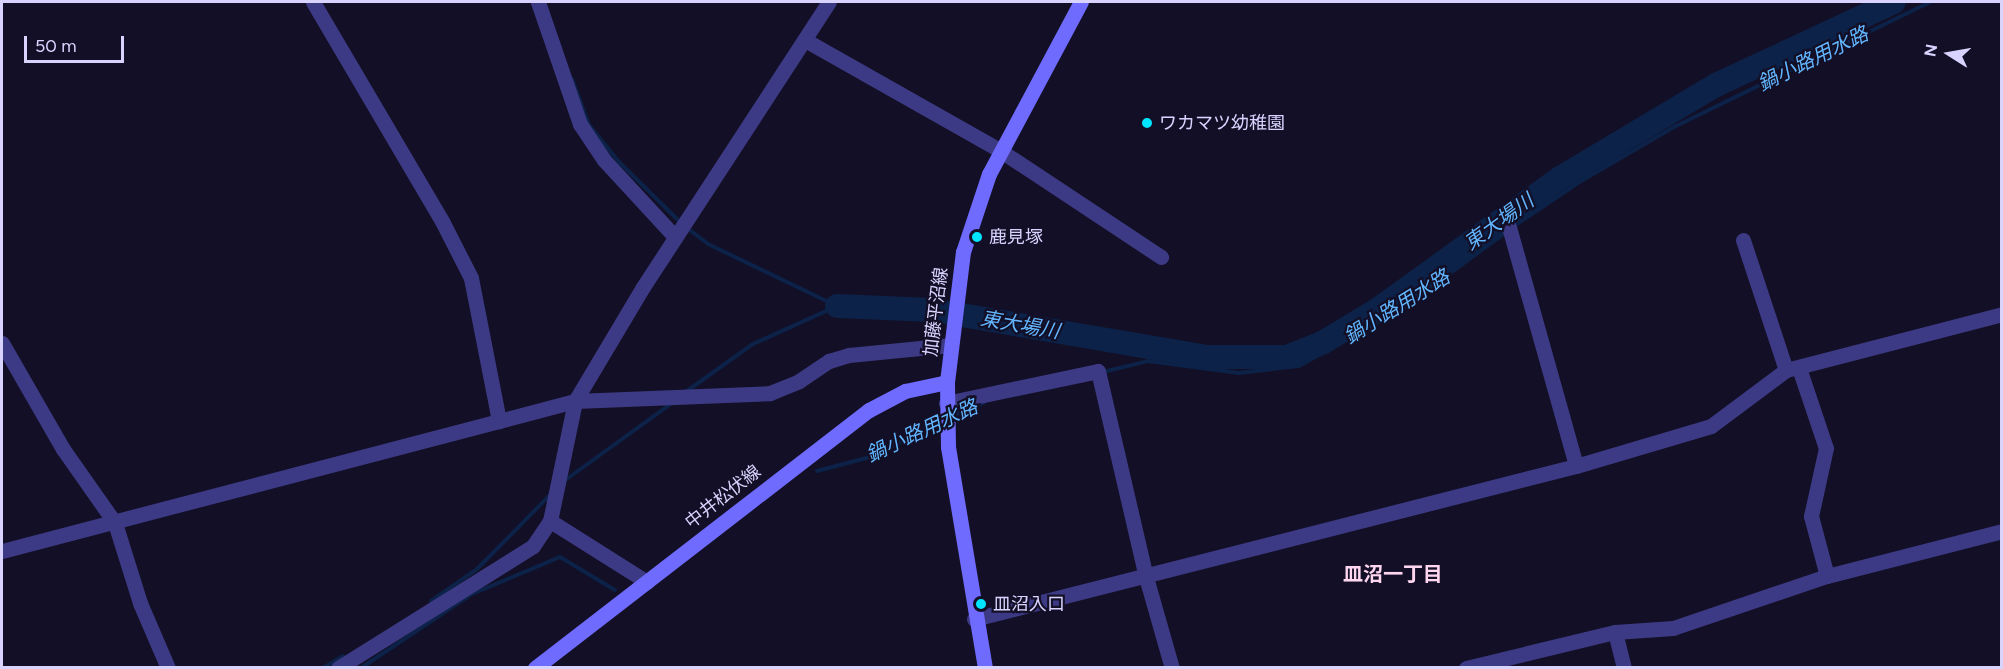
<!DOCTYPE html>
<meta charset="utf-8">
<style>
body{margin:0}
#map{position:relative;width:2003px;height:669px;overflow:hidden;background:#130f26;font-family:Figtree,"Noto Sans JP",sans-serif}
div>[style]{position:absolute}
.stream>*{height:4px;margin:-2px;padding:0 2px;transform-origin:2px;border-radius:2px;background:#0c2248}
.river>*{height:24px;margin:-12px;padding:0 12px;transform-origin:12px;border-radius:12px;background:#0c2248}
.street>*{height:15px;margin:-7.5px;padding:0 7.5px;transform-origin:7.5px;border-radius:7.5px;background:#3d3a85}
.secondary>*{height:15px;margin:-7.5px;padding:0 7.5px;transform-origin:7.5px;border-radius:7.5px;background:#6f6bff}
.dots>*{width:16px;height:16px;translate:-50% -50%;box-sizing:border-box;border:3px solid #130f26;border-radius:50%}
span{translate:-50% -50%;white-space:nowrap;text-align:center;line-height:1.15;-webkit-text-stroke:4.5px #130f26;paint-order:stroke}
.poi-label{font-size:18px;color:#d9d4ff}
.left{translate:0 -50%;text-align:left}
.street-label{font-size:18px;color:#d9d4ff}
.water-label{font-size:20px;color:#62b6ff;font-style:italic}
.neighbourhood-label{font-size:20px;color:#ffd6f0;font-weight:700}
.frame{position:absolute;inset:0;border:3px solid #d9d4ff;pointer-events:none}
.north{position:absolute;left:1919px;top:24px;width:60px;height:60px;-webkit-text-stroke:4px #130f26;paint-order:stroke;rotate:281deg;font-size:16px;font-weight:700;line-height:24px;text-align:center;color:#d9d4ff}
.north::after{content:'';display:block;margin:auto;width:21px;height:27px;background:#d9d4ff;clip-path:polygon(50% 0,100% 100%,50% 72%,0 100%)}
.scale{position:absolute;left:24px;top:36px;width:100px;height:27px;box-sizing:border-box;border:3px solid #d9d4ff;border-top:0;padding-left:8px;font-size:18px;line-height:21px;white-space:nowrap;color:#d9d4ff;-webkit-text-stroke:4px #130f26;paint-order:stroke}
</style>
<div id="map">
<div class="stream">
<i style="left:572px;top:79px;width:49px;rotate:69.7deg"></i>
<i style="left:589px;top:125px;width:48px;rotate:51deg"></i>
<i style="left:619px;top:162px;width:87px;rotate:44.5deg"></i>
<i style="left:1514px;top:226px;width:81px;rotate:-33.9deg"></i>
<i style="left:1581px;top:181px;width:108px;rotate:-30.1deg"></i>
<i style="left:1674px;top:127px;width:285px;rotate:-26deg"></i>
<i style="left:687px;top:228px;width:26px;rotate:37deg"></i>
<i style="left:708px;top:244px;width:143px;rotate:25.7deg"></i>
<i style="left:1103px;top:372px;width:46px;rotate:-13.7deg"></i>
<i style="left:1148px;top:361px;width:92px;rotate:7.5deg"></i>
<i style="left:1239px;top:373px;width:60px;rotate:-6.7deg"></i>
<i style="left:1299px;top:366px;width:119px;rotate:-29.1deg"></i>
<i style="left:1403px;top:308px;width:128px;rotate:-36.4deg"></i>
<i style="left:687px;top:391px;width:81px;rotate:-35.5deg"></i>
<i style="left:753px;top:344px;width:92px;rotate:-24.3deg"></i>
<i style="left:950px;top:417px;width:38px;rotate:-23deg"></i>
<i style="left:817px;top:471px;width:59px;rotate:-14.7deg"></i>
<i style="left:874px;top:456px;width:79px;rotate:-27.9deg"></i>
<i style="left:564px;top:481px;width:133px;rotate:-35.8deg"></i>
<i style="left:431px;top:601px;width:56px;rotate:-34.8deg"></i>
<i style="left:477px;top:569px;width:104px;rotate:-45.4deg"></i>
<i style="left:323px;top:668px;width:23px;rotate:-31deg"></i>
<i style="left:361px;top:668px;width:133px;rotate:-33.7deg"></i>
<i style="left:472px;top:594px;width:95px;rotate:-22.8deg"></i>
<i style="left:560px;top:557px;width:64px;rotate:31deg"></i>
</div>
<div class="river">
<i style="left:837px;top:306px;width:95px;rotate:2.4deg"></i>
<i style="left:932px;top:310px;width:278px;rotate:9.7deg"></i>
<i style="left:1206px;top:357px;width:81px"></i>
<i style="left:1287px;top:357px;width:38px;rotate:-22deg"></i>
<i style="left:1322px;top:343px;width:64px;rotate:-31deg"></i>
<i style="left:1377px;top:310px;width:226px;rotate:-35.8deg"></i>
<i style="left:1560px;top:178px;width:182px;rotate:-30.8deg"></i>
<i style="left:1716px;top:85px;width:196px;rotate:-25deg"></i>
</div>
<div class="street">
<i style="left:313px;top:2px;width:254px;rotate:59.5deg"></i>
<i style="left:442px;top:221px;width:64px;rotate:63deg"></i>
<i style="left:471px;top:278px;width:146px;rotate:78.9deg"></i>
<i style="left:538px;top:2px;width:129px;rotate:71deg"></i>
<i style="left:580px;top:124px;width:43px;rotate:56.3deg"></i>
<i style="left:604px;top:160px;width:105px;rotate:47.3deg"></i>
<i style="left:805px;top:40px;width:225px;rotate:29.5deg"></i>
<i style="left:1001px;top:151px;width:192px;rotate:33.5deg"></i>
<i style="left:1509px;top:227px;width:248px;rotate:74.3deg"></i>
<i style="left:1743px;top:240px;width:137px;rotate:71.7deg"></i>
<i style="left:2px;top:343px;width:122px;rotate:60.1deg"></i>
<i style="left:63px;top:449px;width:90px;rotate:54.9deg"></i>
<i style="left:115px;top:523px;width:84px;rotate:72.6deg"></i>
<i style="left:140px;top:603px;width:71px;rotate:66.7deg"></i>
<i style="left:1799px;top:368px;width:84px;rotate:71.4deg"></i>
<i style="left:1826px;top:448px;width:70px;rotate:102.4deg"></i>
<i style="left:1811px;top:516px;width:62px;rotate:75.1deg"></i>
<i style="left:946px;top:403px;width:155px;rotate:-11.9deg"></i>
<i style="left:1098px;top:371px;width:212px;rotate:76.9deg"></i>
<i style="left:1146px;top:577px;width:95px;rotate:74.1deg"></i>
<i style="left:2px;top:551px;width:592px;rotate:-14.67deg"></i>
<i style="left:575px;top:401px;width:195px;rotate:-2.3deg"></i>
<i style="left:770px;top:393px;width:31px;rotate:-22deg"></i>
<i style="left:799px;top:381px;width:36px;rotate:-34deg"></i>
<i style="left:829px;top:361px;width:21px;rotate:-17deg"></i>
<i style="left:849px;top:355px;width:102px;rotate:-5.6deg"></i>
<i style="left:647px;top:582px;width:115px;rotate:-147.8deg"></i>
<i style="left:550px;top:521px;width:123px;rotate:-78.2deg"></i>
<i style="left:575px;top:401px;width:133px;rotate:-59.2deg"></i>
<i style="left:643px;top:287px;width:340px;rotate:-56.9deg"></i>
<i style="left:974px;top:619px;width:621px;rotate:-14.26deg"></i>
<i style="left:1576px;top:466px;width:141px;rotate:-16.5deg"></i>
<i style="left:1711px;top:426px;width:94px;rotate:-36.7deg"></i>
<i style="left:1786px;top:370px;width:223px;rotate:-14.5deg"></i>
<i style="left:1615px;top:632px;width:37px;rotate:76deg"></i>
<i style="left:338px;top:668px;width:230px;rotate:-32deg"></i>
<i style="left:533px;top:546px;width:30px;rotate:-56deg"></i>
<i style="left:1466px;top:668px;width:153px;rotate:-13.6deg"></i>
<i style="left:1615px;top:632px;width:58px;rotate:-3.9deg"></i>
<i style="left:1673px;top:628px;width:163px;rotate:-18.7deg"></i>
<i style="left:1827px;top:576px;width:181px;rotate:-14.4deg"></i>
</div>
<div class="secondary">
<i style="left:535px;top:668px;width:422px;rotate:-37.7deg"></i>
<i style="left:869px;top:410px;width:41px;rotate:-27.8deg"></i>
<i style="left:905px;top:391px;width:43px;rotate:-12.1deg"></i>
<i style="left:985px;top:668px;width:224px;rotate:-99.5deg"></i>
<i style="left:948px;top:447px;width:65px;rotate:-90.9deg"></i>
<i style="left:947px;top:382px;width:131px;rotate:-83deg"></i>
<i style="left:963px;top:252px;width:82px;rotate:-71.6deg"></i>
<i style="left:989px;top:174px;width:195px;rotate:-61.9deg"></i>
</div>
<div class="dots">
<i style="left:1147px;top:123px;background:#00e5ff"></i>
<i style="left:977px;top:237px;background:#00e5ff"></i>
<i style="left:981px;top:604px;background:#00e5ff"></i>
</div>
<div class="poi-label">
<span class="left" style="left:1159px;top:123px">ワカマツ幼稚園</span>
<span class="left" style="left:989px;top:237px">鹿見塚</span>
<span class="left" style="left:993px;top:604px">皿沼入口</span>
</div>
<div class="street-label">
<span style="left:936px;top:312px;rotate:-83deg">加藤平沼線</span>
<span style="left:723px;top:497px;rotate:-38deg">中井松伏線</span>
</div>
<div class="water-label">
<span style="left:1813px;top:59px;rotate:-26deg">鍋小路用水路</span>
<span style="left:1499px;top:222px;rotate:-36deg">東大場川</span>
<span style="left:1397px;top:307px;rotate:-32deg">鍋小路用水路</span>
<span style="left:1020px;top:325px;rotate:10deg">東大場川</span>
<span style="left:922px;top:431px;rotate:-25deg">鍋小路用水路</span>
</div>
<div class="neighbourhood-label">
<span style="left:1393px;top:574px">皿沼一丁目</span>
</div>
<div class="frame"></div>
<div class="north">N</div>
<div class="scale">50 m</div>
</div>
